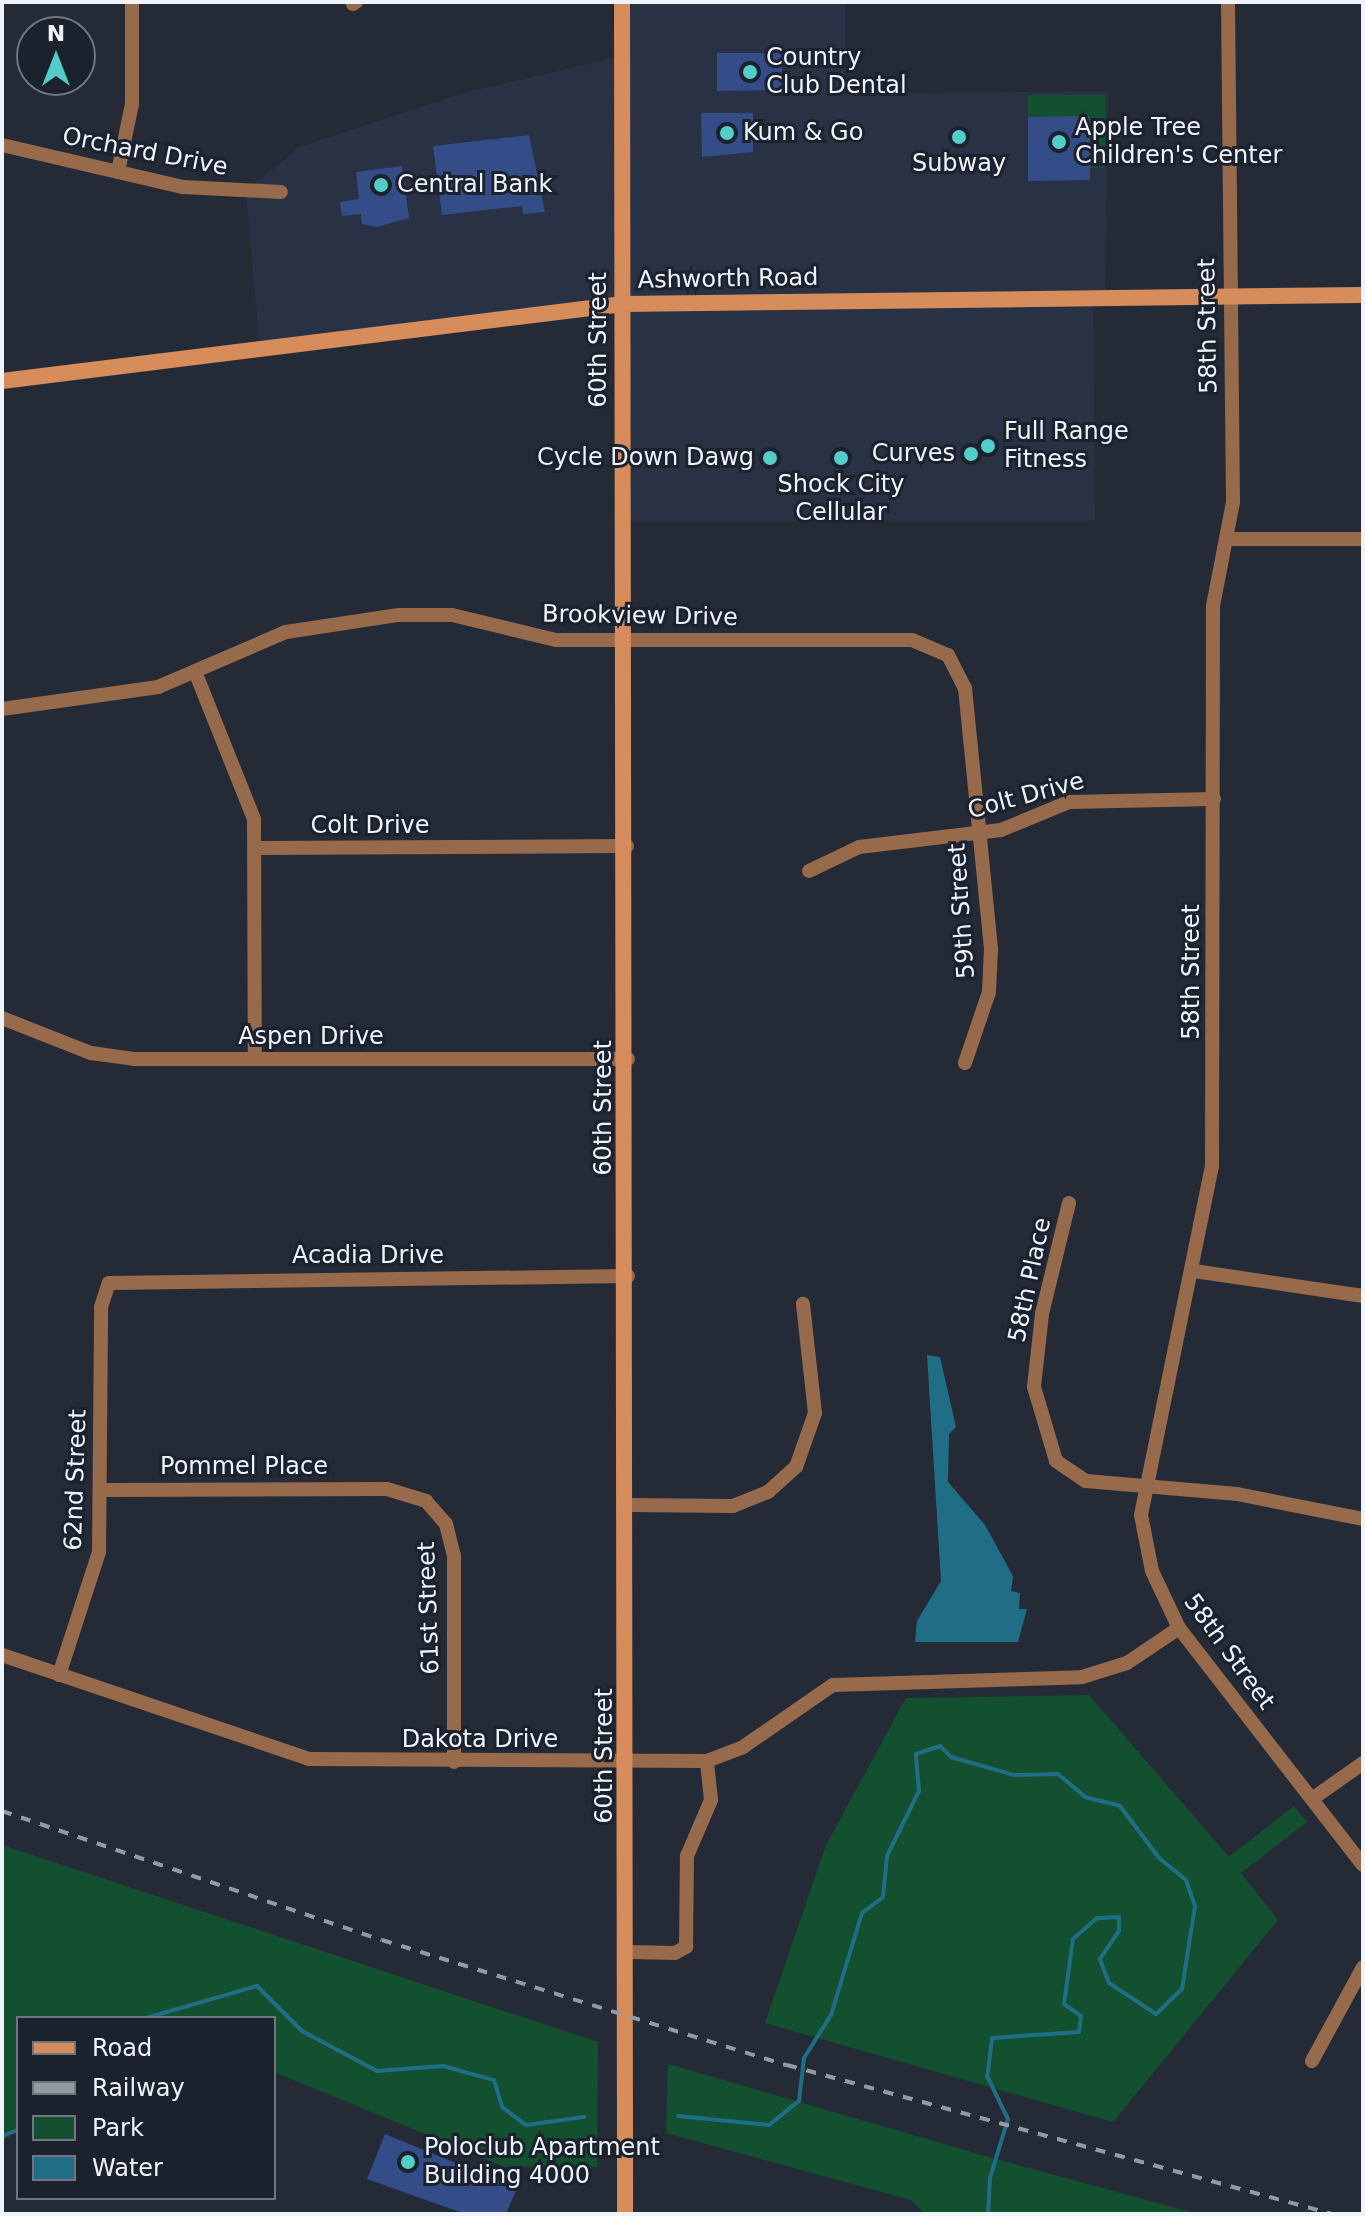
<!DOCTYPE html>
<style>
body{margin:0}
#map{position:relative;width:1365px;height:2216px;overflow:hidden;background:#242b37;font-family:"DejaVu Sans",sans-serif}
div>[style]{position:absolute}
.built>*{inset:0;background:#293244}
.green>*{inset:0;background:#125030}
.water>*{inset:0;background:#1f6e86}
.stream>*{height:4px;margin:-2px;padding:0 2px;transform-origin:2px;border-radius:2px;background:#1f6e86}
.building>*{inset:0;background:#344d89}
.street>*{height:14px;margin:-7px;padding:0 7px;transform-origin:7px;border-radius:7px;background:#986a4c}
.secondary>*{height:16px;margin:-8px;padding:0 8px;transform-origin:8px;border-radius:8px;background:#d78c5c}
.rail>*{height:4px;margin-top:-2px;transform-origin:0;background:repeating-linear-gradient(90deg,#949aa4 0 10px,transparent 0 20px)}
.dots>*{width:22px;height:22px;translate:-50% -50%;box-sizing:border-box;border:4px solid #1b212d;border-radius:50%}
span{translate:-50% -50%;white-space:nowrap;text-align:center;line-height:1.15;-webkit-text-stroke:6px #1b212d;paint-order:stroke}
.poi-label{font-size:24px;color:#eff3fc}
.left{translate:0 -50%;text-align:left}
.right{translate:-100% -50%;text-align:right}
.street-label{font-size:24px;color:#eff3fc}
.frame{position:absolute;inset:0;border:4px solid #eff3fc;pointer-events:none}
.legend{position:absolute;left:16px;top:2016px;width:260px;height:184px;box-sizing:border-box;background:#1b212d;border:2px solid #707580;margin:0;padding:10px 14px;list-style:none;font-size:24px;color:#eff3fc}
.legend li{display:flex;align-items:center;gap:16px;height:40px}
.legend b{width:40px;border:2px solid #707580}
.north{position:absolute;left:16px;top:16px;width:80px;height:80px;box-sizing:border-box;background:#1b212d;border:2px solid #707580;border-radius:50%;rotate:0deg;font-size:22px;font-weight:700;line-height:32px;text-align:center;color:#eff3fc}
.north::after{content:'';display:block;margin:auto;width:28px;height:36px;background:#53cdca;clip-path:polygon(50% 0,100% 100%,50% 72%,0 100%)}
</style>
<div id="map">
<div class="built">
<i style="clip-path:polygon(622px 2px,845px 2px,845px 94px,1108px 91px,1105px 297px,1093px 298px,1095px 521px,623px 521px,622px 305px,260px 350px,246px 192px,299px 147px,467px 92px,622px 56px)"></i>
</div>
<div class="green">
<i style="clip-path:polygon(1028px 95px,1105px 95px,1105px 168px,1090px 168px,1090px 117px,1028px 117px)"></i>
<i style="clip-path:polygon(1089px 1695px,1229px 1857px,1294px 1806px,1307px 1822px,1241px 1873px,1278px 1920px,1113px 2122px,765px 2023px,826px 1845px,906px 1698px)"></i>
<i style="clip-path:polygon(2px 1845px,598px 2042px,597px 2167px,505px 2167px,274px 2072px,274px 2018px,18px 2018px,18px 2131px,2px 2141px)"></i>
<i style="clip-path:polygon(668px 2064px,996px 2159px,1198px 2214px,925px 2214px,911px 2200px,666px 2133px)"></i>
</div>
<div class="water">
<i style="clip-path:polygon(927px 1355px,940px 1357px,956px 1427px,949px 1434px,948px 1482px,985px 1525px,1013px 1576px,1011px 1591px,1020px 1593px,1019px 1609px,1027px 1609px,1018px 1642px,915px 1642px,917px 1621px,941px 1581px)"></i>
</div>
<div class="stream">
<i style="left:146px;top:2018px;width:116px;rotate:-16.1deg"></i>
<i style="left:257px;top:1986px;width:64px;rotate:45deg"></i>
<i style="left:302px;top:2031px;width:85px;rotate:28.1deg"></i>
<i style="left:377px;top:2071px;width:66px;rotate:-4.3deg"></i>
<i style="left:443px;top:2066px;width:53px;rotate:15.4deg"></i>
<i style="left:494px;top:2080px;width:28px;rotate:73deg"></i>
<i style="left:502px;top:2107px;width:30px;rotate:37deg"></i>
<i style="left:526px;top:2125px;width:59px;rotate:-7.9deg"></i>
<i style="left:678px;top:2116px;width:91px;rotate:5.6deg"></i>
<i style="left:769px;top:2125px;width:38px;rotate:-39deg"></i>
<i style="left:799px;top:2101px;width:43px;rotate:-83.4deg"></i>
<i style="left:804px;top:2058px;width:51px;rotate:-57.9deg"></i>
<i style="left:831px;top:2015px;width:107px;rotate:-73.1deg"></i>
<i style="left:862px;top:1913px;width:26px;rotate:-37deg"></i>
<i style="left:883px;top:1897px;width:41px;rotate:-84.4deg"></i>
<i style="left:887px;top:1856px;width:72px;rotate:-63.8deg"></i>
<i style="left:919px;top:1791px;width:37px;rotate:-95deg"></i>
<i style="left:916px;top:1754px;width:25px;rotate:-18deg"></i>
<i style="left:940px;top:1746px;width:16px;rotate:45deg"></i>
<i style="left:951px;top:1757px;width:66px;rotate:15.9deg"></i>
<i style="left:1014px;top:1775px;width:44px;rotate:-1.3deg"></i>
<i style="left:1058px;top:1774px;width:35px;rotate:40deg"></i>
<i style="left:1085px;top:1797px;width:36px;rotate:14deg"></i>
<i style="left:1120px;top:1806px;width:65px;rotate:53.1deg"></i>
<i style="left:1159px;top:1858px;width:35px;rotate:39deg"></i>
<i style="left:1186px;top:1880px;width:28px;rotate:71deg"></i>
<i style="left:1195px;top:1906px;width:84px;rotate:98.9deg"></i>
<i style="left:1182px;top:1989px;width:36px;rotate:136deg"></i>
<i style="left:1156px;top:2014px;width:56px;rotate:-146.6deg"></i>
<i style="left:1109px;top:1983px;width:26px;rotate:-111deg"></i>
<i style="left:1100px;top:1959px;width:34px;rotate:-56deg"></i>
<i style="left:1119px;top:1931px;width:14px;rotate:-90deg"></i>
<i style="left:1119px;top:1917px;width:22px;rotate:177deg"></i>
<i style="left:1097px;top:1918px;width:32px;rotate:139deg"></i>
<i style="left:1073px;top:1939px;width:66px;rotate:97.9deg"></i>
<i style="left:1064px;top:2004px;width:21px;rotate:35deg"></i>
<i style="left:1081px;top:2016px;width:16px;rotate:97deg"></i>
<i style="left:1079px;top:2032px;width:87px;rotate:176.1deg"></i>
<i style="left:992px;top:2038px;width:38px;rotate:97deg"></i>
<i style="left:987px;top:2076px;width:48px;rotate:64deg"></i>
<i style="left:1008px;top:2119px;width:62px;rotate:107deg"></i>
<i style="left:990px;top:2178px;width:36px;rotate:93deg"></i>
<i style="left:2px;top:2136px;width:17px;rotate:-21deg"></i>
</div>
<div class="building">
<i style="clip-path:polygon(717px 53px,782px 53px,782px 90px,717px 91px)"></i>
<i style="clip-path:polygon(701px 113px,753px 113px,753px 152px,702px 157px)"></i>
<i style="clip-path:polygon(1090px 116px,1090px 180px,1028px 181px,1028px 117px)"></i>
<i style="clip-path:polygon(529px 135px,545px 212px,523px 214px,522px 206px,442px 215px,433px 146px)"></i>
<i style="clip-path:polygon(402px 166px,409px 218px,377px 227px,362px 224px,361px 214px,342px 216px,340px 202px,359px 199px,356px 172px)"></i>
<i style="clip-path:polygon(385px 2134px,517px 2188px,506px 2214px,465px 2214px,367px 2179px)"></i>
</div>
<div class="street">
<i style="left:1228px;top:2px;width:500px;rotate:89.43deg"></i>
<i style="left:1233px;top:502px;width:106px;rotate:100.9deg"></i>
<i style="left:1213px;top:606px;width:560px;rotate:90.1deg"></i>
<i style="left:1212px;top:1166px;width:356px;rotate:101.5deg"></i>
<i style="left:1141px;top:1515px;width:57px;rotate:78.9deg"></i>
<i style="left:1152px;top:1571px;width:63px;rotate:64.7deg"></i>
<i style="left:1179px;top:1628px;width:300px;rotate:52.2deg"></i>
<i style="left:353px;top:4px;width:4px;rotate:-34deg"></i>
<i style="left:2px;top:145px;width:186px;rotate:13.1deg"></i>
<i style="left:183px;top:187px;width:98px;rotate:2.9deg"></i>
<i style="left:118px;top:172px;width:69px;rotate:-78.4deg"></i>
<i style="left:132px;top:104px;width:102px;rotate:-90deg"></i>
<i style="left:1227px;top:539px;width:136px"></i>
<i style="left:196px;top:674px;width:156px;rotate:68.2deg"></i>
<i style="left:254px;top:819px;width:240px;rotate:89.8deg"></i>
<i style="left:2px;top:709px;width:158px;rotate:-8deg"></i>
<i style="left:158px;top:687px;width:139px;rotate:-23.3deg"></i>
<i style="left:286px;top:632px;width:114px;rotate:-8.6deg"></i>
<i style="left:399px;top:615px;width:53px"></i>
<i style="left:452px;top:615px;width:107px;rotate:13.5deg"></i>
<i style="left:556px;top:640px;width:356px"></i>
<i style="left:912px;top:640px;width:39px;rotate:23deg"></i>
<i style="left:948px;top:655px;width:37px;rotate:63deg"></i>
<i style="left:965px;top:688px;width:262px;rotate:84.3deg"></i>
<i style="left:991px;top:949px;width:43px;rotate:92.7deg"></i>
<i style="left:989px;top:992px;width:75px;rotate:108.7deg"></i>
<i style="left:256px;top:848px;width:371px;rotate:-0.3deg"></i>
<i style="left:809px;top:871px;width:55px;rotate:-25.6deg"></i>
<i style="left:859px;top:847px;width:143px;rotate:-6.8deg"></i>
<i style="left:1001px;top:830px;width:74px;rotate:-22.4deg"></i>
<i style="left:1069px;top:802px;width:145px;rotate:-1.2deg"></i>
<i style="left:2px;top:1018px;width:96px;rotate:21.5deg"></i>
<i style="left:91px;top:1053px;width:43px;rotate:7.9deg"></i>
<i style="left:134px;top:1059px;width:494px"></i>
<i style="left:1069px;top:1203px;width:114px;rotate:103.7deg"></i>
<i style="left:1042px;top:1314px;width:73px;rotate:96.3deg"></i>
<i style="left:1034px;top:1387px;width:77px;rotate:73.4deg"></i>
<i style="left:1056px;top:1461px;width:36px;rotate:34deg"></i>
<i style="left:1086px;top:1481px;width:152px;rotate:4.9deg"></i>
<i style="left:1237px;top:1494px;width:128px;rotate:11.2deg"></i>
<i style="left:1194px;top:1271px;width:171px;rotate:8.4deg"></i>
<i style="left:101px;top:1490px;width:286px;rotate:-0.2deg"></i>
<i style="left:387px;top:1489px;width:41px;rotate:17.1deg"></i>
<i style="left:426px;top:1501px;width:30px;rotate:49deg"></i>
<i style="left:446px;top:1524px;width:33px;rotate:76deg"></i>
<i style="left:454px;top:1556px;width:206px;rotate:90deg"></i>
<i style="left:629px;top:1505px;width:104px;rotate:0.6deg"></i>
<i style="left:733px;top:1506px;width:38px;rotate:-22deg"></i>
<i style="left:768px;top:1492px;width:38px;rotate:-42deg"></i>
<i style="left:796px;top:1467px;width:57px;rotate:-70.6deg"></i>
<i style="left:815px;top:1413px;width:110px;rotate:-96.3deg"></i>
<i style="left:2px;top:1655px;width:324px;rotate:18.7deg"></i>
<i style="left:309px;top:1759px;width:398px;rotate:0.3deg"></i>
<i style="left:707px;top:1761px;width:39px;rotate:-21deg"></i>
<i style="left:743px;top:1747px;width:109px;rotate:-34.6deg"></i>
<i style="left:833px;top:1685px;width:249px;rotate:-1.8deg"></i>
<i style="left:1082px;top:1677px;width:47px;rotate:-17.3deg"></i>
<i style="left:1127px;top:1663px;width:63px;rotate:-33.9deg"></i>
<i style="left:59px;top:1675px;width:129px;rotate:-72deg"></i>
<i style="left:99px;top:1552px;width:245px;rotate:-89.5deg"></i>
<i style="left:101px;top:1307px;width:25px;rotate:-72deg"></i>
<i style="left:109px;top:1283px;width:519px;rotate:-0.77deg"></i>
<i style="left:1312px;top:1799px;width:62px;rotate:-35.2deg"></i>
<i style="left:629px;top:1952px;width:46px;rotate:1.2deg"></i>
<i style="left:675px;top:1953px;width:13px;rotate:-29deg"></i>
<i style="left:686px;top:1947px;width:91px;rotate:-89.4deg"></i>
<i style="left:687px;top:1856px;width:61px;rotate:-66.8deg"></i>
<i style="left:711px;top:1800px;width:39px;rotate:-96deg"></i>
<i style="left:1312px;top:2061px;width:107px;rotate:-61.5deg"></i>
</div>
<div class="secondary">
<i style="left:622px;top:2px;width:2212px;rotate:89.92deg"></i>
<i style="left:2px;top:381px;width:626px;rotate:-7.07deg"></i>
<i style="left:623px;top:304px;width:740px;rotate:-0.7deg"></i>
</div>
<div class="rail">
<i style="left:2px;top:1811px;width:401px;rotate:18.8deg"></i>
<i style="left:382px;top:1940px;width:424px;rotate:17.2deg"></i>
<i style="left:787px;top:2065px;width:565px;rotate:15.29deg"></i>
</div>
<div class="dots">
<i style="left:750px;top:72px;background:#53cdca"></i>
<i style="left:727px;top:133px;background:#53cdca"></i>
<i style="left:959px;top:137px;background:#53cdca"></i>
<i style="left:1059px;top:142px;background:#53cdca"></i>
<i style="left:381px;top:185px;background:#53cdca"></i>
<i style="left:988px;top:446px;background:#53cdca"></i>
<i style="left:971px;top:454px;background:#53cdca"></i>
<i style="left:770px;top:458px;background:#53cdca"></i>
<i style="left:841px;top:458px;background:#53cdca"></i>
<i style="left:408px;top:2162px;background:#53cdca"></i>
</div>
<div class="poi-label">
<span class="left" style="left:766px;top:72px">Country<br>Club Dental</span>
<span class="left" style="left:1075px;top:142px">Apple Tree<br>Children's Center</span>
<span class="left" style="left:743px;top:133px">Kum &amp; Go</span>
<span style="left:959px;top:164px">Subway</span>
<span class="left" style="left:397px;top:185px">Central Bank</span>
<span class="left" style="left:1004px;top:446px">Full Range<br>Fitness</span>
<span class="right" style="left:955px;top:454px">Curves</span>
<span class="right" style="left:754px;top:458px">Cycle Down Dawg</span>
<span style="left:841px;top:499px">Shock City<br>Cellular</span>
<span class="left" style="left:424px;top:2162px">Poloclub Apartment<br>Building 4000</span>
</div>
<div class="street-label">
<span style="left:145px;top:152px;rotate:11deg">Orchard Drive</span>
<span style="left:728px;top:279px;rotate:-1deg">Ashworth Road</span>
<span style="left:1208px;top:326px;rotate:-91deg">58th Street</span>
<span style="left:599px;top:340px;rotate:-90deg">60th Street</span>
<span style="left:640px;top:616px;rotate:1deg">Brookview Drive</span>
<span style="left:1026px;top:796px;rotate:-15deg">Colt Drive</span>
<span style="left:370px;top:826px">Colt Drive</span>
<span style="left:962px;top:911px;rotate:-94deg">59th Street</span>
<span style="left:1192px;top:972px;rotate:-90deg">58th Street</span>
<span style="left:311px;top:1037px">Aspen Drive</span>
<span style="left:604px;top:1108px;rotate:-90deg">60th Street</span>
<span style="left:368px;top:1256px">Acadia Drive</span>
<span style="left:1030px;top:1280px;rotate:-78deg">58th Place</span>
<span style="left:244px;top:1467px">Pommel Place</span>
<span style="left:76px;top:1480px;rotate:-88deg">62nd Street</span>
<span style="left:429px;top:1608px;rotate:-92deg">61st Street</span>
<span style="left:1229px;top:1652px;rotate:54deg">58th Street</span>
<span style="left:480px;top:1740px">Dakota Drive</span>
<span style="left:605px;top:1756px;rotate:-90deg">60th Street</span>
</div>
<div class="frame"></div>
<ul class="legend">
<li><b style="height:10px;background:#d78c5c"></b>Road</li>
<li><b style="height:10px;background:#949aa4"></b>Railway</li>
<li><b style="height:22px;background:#125030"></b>Park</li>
<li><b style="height:22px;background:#1f6e86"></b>Water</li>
</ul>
<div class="north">N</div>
</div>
